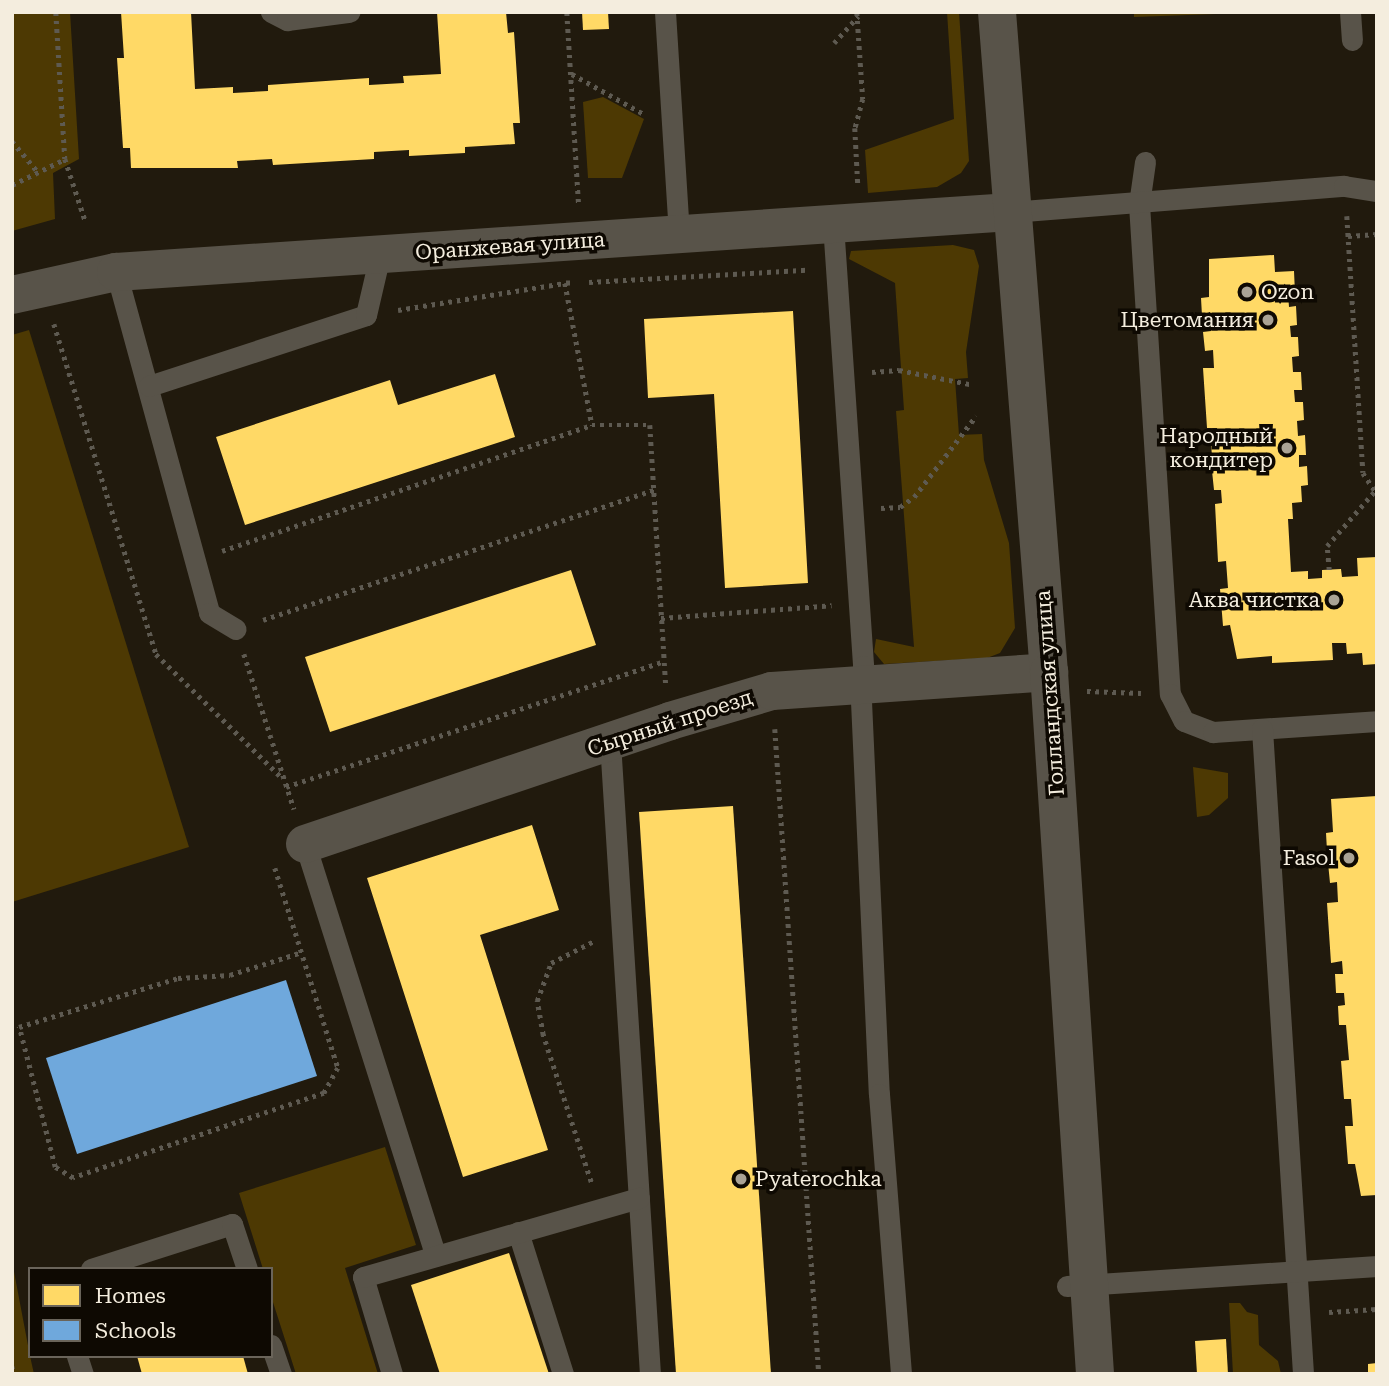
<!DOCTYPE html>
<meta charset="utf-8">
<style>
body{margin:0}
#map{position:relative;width:1389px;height:1386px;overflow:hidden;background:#211a0d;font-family:"Roboto Serif",serif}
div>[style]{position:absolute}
.green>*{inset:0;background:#4d3903}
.homes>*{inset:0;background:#ffd966}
.schools>*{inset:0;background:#6fa8dc}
.path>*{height:4.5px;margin-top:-2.25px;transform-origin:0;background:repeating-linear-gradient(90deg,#5e5a51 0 3.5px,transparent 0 8.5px)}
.service>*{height:21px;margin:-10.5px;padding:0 10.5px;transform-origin:10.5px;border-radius:10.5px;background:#585349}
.minor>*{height:38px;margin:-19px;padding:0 19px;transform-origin:19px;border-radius:19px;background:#585349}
.tertiary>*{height:38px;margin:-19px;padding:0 19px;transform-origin:19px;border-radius:19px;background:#585349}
.dots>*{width:19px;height:19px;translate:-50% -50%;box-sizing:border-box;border:4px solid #0e0902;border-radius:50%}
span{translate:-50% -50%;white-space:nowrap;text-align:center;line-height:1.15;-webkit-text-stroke:7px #0e0902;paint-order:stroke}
.street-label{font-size:21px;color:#f4edde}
.poi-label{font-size:21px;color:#f4edde}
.left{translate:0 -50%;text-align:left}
.right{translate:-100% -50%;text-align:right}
.frame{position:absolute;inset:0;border:14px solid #f4edde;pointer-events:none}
.legend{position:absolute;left:28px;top:1267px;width:245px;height:91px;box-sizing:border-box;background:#0e0902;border:2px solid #6a645a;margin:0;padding:9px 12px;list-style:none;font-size:21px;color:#f4edde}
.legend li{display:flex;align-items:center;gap:14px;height:35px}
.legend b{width:35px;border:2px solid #6a645a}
</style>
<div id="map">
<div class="green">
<i style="clip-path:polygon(12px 12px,70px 12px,79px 159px,53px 173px,55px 219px,12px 231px)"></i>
<i style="clip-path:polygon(947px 12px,959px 12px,969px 161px,961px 173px,937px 187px,868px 193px,865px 150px,954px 119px)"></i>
<i style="clip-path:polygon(1134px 12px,1271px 12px,1134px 17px)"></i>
<i style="clip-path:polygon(603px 97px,644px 119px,622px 178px,588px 178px,583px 102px)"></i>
<i style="clip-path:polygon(953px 245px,974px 250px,979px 266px,966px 352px,968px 378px,955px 379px,959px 435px,982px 434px,984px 460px,1009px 543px,1015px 628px,1000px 653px,987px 658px,884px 664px,874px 652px,876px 639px,914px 647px,896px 411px,904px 410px,895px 283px,849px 259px,851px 251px)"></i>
<i style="clip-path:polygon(29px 330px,189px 847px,12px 902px,12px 335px)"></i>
<i style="clip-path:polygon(1193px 767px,1228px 773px,1228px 798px,1209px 815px,1197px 817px)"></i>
<i style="clip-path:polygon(385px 1147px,416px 1245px,345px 1268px,378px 1374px,296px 1374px,271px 1296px,271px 1269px,263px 1269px,239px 1193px)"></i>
<i style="clip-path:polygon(12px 1261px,30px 1356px,34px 1374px,12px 1374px)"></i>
<i style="clip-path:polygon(1229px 1303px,1240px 1303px,1247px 1312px,1258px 1315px,1259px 1345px,1278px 1361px,1281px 1374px,1233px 1374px)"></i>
</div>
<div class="homes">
<i style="clip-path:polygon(121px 12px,191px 12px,195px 89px,233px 87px,233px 93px,268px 91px,268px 85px,369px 78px,369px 85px,404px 83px,403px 76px,441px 74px,437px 12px,506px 12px,508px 33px,514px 32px,520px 123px,513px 123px,515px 144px,465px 147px,465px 153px,409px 156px,409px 150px,374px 152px,374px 159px,273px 165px,272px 159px,237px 161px,238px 168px,131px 168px,130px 148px,123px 148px,117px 58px,124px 58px)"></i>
<i style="clip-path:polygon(582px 12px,608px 12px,609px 29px,583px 30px)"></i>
<i style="clip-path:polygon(1274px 255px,1275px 272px,1294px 271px,1295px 293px,1288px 293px,1289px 307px,1296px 306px,1297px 325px,1290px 326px,1291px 337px,1298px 337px,1299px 356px,1292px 357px,1293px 372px,1301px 372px,1302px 390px,1294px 390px,1295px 402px,1303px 402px,1304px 420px,1297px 421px,1298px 436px,1305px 435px,1306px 455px,1299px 455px,1299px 467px,1307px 466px,1308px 485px,1301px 486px,1302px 502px,1292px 503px,1293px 519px,1288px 519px,1291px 572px,1308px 571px,1308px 579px,1322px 578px,1322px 570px,1341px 569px,1342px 577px,1358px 576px,1357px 558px,1377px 557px,1377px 664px,1363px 665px,1362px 653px,1347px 654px,1346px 643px,1332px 643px,1333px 660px,1272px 663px,1272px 656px,1237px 659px,1230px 625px,1223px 626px,1220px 589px,1228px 588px,1226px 561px,1218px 562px,1215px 504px,1222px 503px,1221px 490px,1214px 490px,1212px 471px,1220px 471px,1219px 459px,1212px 459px,1211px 440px,1218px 439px,1217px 428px,1207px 428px,1203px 368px,1214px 368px,1213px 350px,1205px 351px,1203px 332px,1211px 331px,1210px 315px,1202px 316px,1201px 298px,1209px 297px,1209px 259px)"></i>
<i style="clip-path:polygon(793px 311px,808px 583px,725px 588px,714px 394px,648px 398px,644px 319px)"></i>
<i style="clip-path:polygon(495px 374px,515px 437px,245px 525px,216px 437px,390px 380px,398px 405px)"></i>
<i style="clip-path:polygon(571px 570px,596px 645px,330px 732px,305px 657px)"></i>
<i style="clip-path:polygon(1377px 796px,1377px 1195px,1361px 1196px,1355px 1164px,1348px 1164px,1345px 1126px,1353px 1126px,1351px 1099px,1344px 1099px,1341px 1061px,1349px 1060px,1346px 1025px,1339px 1025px,1338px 1006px,1345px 1005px,1344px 993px,1336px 993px,1335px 974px,1343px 974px,1342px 961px,1331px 963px,1327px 903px,1338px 902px,1337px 882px,1330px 883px,1328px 863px,1336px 863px,1335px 851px,1327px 851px,1326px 833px,1333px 832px,1331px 799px)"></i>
<i style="clip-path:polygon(733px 806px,771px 1374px,676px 1374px,639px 812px)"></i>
<i style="clip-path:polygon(532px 825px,559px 910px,480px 935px,548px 1150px,463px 1177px,367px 878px)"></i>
<i style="clip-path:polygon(509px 1253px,549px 1374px,440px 1374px,411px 1285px)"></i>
<i style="clip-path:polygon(1226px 1339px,1228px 1374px,1197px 1374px,1195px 1341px)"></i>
<i style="clip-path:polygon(137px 1356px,243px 1356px,248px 1374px,142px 1374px)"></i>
<i style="clip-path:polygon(1377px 1363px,1377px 1374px,1368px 1374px,1368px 1364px)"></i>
</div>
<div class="schools">
<i style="clip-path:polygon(286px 980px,317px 1076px,77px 1154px,46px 1058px)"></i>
</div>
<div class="path">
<i style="left:56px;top:12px;width:147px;rotate:86.5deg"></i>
<i style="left:65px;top:159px;width:64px;rotate:71.8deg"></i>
<i style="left:567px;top:12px;width:194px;rotate:86.5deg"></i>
<i style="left:857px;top:12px;width:87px;rotate:86.1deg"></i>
<i style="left:863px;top:99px;width:30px;rotate:105deg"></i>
<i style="left:855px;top:128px;width:57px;rotate:87deg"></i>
<i style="left:834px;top:43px;width:36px;rotate:-48deg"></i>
<i style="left:572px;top:74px;width:82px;rotate:29.1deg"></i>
<i style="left:12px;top:141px;width:40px;rotate:50deg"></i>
<i style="left:12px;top:185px;width:59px;rotate:-26.1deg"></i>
<i style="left:1347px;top:216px;width:257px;rotate:86.4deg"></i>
<i style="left:1363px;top:473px;width:25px;rotate:56deg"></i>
<i style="left:1348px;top:236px;width:29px;rotate:-4deg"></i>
<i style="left:589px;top:282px;width:218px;rotate:-3.2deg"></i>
<i style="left:570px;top:283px;width:5px;rotate:180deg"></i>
<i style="left:565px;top:283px;width:145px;rotate:79.2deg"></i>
<i style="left:592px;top:425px;width:58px"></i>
<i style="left:650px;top:425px;width:259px;rotate:86.5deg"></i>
<i style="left:398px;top:310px;width:169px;rotate:-9.2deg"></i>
<i style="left:54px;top:324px;width:345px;rotate:72.8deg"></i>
<i style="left:156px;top:654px;width:178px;rotate:44.5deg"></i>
<i style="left:872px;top:372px;width:27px;rotate:-4deg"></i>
<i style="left:899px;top:370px;width:76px;rotate:11.3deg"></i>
<i style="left:881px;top:508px;width:19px;rotate:-3deg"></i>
<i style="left:900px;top:507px;width:17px;rotate:-36deg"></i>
<i style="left:914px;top:497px;width:102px;rotate:-52.6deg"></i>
<i style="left:222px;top:551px;width:391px;rotate:-18.8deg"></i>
<i style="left:1329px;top:570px;width:24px;rotate:-95deg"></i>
<i style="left:1327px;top:546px;width:72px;rotate:-49deg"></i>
<i style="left:661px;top:618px;width:171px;rotate:-4.3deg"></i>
<i style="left:263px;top:620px;width:412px;rotate:-18.4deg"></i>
<i style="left:244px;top:654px;width:163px;rotate:72.1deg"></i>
<i style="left:1087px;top:691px;width:54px;rotate:2.1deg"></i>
<i style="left:775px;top:729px;width:646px;rotate:86.1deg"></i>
<i style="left:286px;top:787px;width:398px;rotate:-18.4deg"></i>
<i style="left:275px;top:868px;width:210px;rotate:72.5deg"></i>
<i style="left:338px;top:1068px;width:29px;rotate:119deg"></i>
<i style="left:324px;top:1093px;width:265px;rotate:161.3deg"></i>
<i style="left:73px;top:1178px;width:21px;rotate:-149deg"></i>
<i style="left:55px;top:1167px;width:145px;rotate:-104.4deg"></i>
<i style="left:19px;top:1027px;width:166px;rotate:-17.1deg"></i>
<i style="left:178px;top:978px;width:52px;rotate:-3.3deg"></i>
<i style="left:230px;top:975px;width:76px;rotate:-17.7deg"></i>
<i style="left:591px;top:1182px;width:155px;rotate:-108.1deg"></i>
<i style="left:543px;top:1035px;width:35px;rotate:-100deg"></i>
<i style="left:537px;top:1001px;width:40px;rotate:-69.8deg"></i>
<i style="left:551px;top:963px;width:48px;rotate:-27.1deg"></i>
<i style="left:1329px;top:1312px;width:48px;rotate:-3.6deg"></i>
<i style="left:12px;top:1366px;width:8px;rotate:76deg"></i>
</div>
<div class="service">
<i style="left:271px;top:12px;width:18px;rotate:27deg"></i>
<i style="left:287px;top:20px;width:63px;rotate:-7.4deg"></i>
<i style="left:665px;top:12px;width:222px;rotate:86.4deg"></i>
<i style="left:1350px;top:12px;width:28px;rotate:86deg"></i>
<i style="left:1145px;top:162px;width:42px;rotate:98.1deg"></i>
<i style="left:1139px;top:204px;width:491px;rotate:86.4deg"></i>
<i style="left:1170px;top:694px;width:30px;rotate:63deg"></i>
<i style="left:1184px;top:721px;width:31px;rotate:21deg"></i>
<i style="left:1213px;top:732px;width:164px;rotate:-3.8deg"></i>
<i style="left:1011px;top:212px;width:334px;rotate:-4.5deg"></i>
<i style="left:1344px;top:186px;width:33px;rotate:9deg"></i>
<i style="left:833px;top:224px;width:443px;rotate:86.1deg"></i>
<i style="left:863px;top:666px;width:35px;rotate:93deg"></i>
<i style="left:861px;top:701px;width:393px;rotate:87.4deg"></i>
<i style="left:879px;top:1094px;width:281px;rotate:85.5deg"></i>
<i style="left:116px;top:272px;width:353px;rotate:74.7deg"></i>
<i style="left:209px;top:613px;width:31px;rotate:31deg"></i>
<i style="left:149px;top:386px;width:228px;rotate:-18.1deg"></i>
<i style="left:366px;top:315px;width:62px;rotate:-76.9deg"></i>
<i style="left:1262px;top:729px;width:646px;rotate:86.36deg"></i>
<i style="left:610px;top:742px;width:633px;rotate:86.38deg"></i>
<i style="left:305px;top:844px;width:432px;rotate:72.4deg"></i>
<i style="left:518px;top:1232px;width:149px;rotate:72.4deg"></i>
<i style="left:91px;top:1269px;width:148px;rotate:-17.7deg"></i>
<i style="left:232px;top:1224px;width:47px;rotate:71.6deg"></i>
<i style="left:1067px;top:1286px;width:311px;rotate:-3.7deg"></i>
<i style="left:271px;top:1345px;width:31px;rotate:71deg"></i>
<i style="left:77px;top:1356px;width:19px;rotate:72deg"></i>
<i style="left:392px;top:1374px;width:101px;rotate:-106.6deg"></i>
<i style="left:363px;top:1277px;width:287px;rotate:-16deg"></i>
</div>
<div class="minor">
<i style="left:12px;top:295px;width:107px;rotate:-12.5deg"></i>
<i style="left:116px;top:272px;width:897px;rotate:-3.84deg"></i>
<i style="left:305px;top:844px;width:385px;rotate:-18.6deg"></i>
<i style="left:670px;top:721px;width:106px;rotate:-16.4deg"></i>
<i style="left:772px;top:691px;width:278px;rotate:-3.9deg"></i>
</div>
<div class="tertiary">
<i style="left:997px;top:12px;width:662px;rotate:85.5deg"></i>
<i style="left:1049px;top:672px;width:704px;rotate:86.25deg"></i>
</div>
<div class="dots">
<i style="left:1247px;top:292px;background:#aaa395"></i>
<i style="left:1268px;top:320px;background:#aaa395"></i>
<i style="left:1287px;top:448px;background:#aaa395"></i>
<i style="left:1334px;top:600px;background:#aaa395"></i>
<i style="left:1349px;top:858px;background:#aaa395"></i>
<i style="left:741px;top:1179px;background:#aaa395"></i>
</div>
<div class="street-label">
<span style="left:510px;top:246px;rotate:-4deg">Оранжевая улица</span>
<span style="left:1050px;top:693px;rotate:-94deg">Голландская улица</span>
<span style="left:670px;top:723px;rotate:-18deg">Сырный проезд</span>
</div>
<div class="poi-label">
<span class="left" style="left:1261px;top:292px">Ozon</span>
<span class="right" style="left:1254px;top:320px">Цветомания</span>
<span class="right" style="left:1273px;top:448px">Народный<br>кондитер</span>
<span class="right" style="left:1320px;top:600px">Аква чистка</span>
<span class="right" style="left:1335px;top:858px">Fasol</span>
<span class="left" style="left:755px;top:1179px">Pyaterochka</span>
</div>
<div class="frame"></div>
<ul class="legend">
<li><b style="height:19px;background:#ffd966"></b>Homes</li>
<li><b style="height:19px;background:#6fa8dc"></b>Schools</li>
</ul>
</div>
